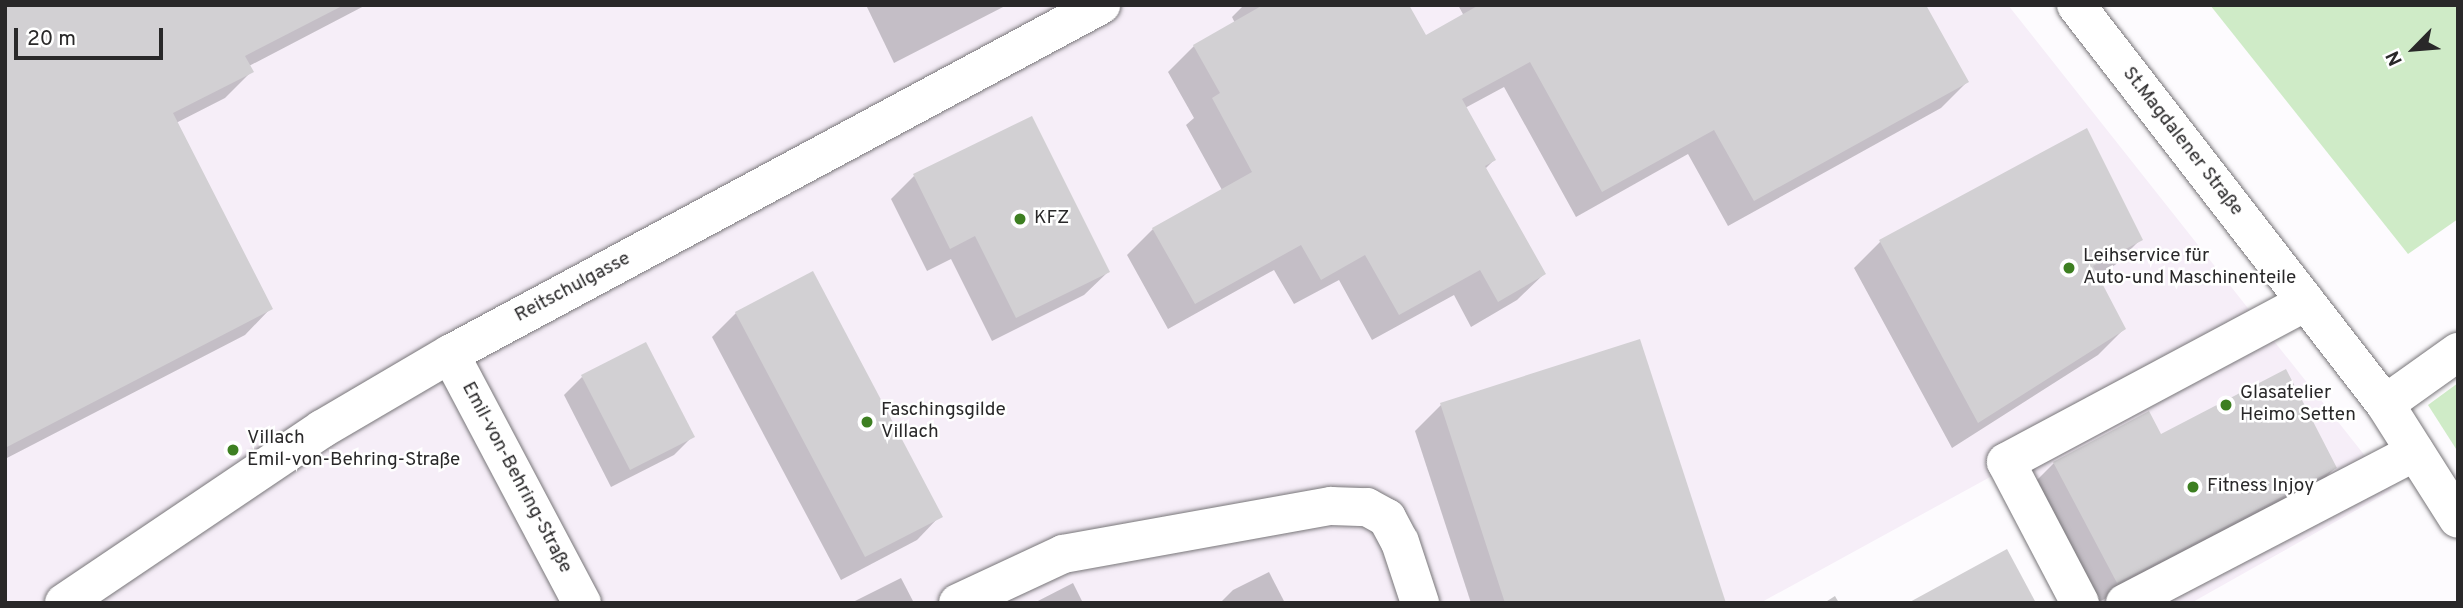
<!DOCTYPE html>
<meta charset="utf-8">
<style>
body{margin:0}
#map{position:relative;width:2463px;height:608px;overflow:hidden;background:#fdfbfe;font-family:Overpass,sans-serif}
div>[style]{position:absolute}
.built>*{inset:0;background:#f6eef8}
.green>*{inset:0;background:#cfebc7}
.shadow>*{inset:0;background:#0003}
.building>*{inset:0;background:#d2d0d3}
.roads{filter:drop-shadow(0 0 2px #787679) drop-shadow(0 0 2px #787679)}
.minor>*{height:38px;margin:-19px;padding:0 19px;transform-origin:19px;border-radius:19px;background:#fff}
.dots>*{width:19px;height:19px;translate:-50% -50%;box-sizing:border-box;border:4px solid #fff;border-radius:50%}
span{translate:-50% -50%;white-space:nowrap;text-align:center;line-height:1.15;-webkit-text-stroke:5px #fff;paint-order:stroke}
.street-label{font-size:19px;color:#292829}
.poi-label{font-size:19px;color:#292829}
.left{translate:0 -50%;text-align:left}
.frame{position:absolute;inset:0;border:7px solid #292829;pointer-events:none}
.north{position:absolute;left:2379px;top:14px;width:70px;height:70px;-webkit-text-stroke:5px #fff;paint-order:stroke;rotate:245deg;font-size:19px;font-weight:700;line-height:28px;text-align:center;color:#292829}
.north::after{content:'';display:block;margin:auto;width:24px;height:32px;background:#292829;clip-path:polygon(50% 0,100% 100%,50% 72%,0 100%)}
.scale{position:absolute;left:14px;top:28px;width:149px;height:32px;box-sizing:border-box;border:4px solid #292829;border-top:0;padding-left:9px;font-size:21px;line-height:24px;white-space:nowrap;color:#292829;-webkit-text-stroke:5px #fff;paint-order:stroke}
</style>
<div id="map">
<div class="built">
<i style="clip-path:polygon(5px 5px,2008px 5px,2392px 490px,2191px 603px,2060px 603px,1992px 476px,1760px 603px,5px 603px)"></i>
</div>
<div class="green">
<i style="clip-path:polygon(2210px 5px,2458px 5px,2458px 219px,2408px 254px)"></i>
<i style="clip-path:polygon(2458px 383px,2458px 452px,2428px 405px)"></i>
</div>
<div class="shadow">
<i style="clip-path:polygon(5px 5px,366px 5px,249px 66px,251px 72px,225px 98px,176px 123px,271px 308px,245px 335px,5px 459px)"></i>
<i style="clip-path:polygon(866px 5px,1007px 5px,894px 63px)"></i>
<i style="clip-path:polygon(1244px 5px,1407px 5px,1425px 38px,1464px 16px,1458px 5px,1924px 5px,1967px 82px,1941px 108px,1728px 226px,1688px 154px,1576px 217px,1504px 87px,1465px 108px,1494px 160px,1485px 169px,1544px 274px,1517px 300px,1471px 327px,1454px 295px,1372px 340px,1339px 280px,1294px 304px,1274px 270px,1168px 329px,1127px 255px,1153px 229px,1222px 190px,1186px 125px,1194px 118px,1168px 72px,1194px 46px,1235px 23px,1232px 17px)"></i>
<i style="clip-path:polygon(2086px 131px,2141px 239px,2115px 265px,2096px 275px,2124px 329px,2098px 355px,1952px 448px,1854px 268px,1880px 242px)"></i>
<i style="clip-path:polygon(914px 176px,1108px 272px,1084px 295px,992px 341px,951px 259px,927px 271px,891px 199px)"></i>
<i style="clip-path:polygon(812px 274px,940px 516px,917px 540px,841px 580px,712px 337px,736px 313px)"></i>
<i style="clip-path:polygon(582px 377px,693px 436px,674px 455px,611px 487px,564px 395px)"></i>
<i style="clip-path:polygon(1441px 405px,1724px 603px,1471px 603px,1415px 431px)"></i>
<i style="clip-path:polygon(2161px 436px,2335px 468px,2312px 491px,2097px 603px,2030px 487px,2054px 463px)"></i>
<i style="clip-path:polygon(1269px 572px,1285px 603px,1220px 603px,1233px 590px)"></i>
<i style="clip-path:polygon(901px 578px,914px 603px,851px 603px)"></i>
<i style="clip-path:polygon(1073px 583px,1083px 603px,1034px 603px)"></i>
<i style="clip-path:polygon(1835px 596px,1839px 603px,1824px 603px)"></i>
</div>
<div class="building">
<i style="clip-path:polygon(5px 5px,344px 5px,245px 56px,254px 72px,173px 113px,273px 309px,5px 448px)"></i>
<i style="clip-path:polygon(1263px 5px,1409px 5px,1426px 35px,1479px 5px,1926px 5px,1969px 82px,1754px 201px,1714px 130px,1602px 192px,1530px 62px,1462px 99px,1496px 160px,1485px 166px,1546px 274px,1498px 302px,1480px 270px,1399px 315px,1365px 255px,1321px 280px,1301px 245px,1195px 304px,1152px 228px,1252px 172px,1212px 98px,1220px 93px,1193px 45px)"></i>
<i style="clip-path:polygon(1032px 116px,1110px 272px,1016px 318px,975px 236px,950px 249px,913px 174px)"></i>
<i style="clip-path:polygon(2087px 128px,2143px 240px,2093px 266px,2126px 329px,1978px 423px,1879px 240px)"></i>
<i style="clip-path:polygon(813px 271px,943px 517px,865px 557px,735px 312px)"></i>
<i style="clip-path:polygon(1640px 339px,1726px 603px,1505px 603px,1440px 403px)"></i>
<i style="clip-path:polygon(646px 342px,695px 437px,630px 470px,581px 375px)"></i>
<i style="clip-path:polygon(2286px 369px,2337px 468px,2117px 583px,2053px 462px,2149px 411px,2161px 434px)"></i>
<i style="clip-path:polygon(2007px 549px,2036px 603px,1908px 603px)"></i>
</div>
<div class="roads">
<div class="minor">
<i style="left:2076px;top:5px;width:505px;rotate:52.24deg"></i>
<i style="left:2385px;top:404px;width:136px;rotate:57.6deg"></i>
<i style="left:450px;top:354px;width:282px;rotate:62.1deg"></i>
<i style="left:2385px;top:404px;width:90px;rotate:-35.5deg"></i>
<i style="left:64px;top:603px;width:311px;rotate:-34deg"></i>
<i style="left:322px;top:429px;width:148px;rotate:-30.4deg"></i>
<i style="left:450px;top:354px;width:739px;rotate:-28.2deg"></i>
<i style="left:958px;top:603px;width:116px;rotate:-25deg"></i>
<i style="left:1063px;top:554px;width:272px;rotate:-10.2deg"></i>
<i style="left:1331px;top:506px;width:36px;rotate:2deg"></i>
<i style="left:1367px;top:507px;width:23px;rotate:29deg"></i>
<i style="left:1387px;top:518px;width:27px;rotate:62deg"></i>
<i style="left:1400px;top:542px;width:64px;rotate:71.8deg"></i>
<i style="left:2080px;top:603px;width:159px;rotate:-117.7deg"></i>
<i style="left:2006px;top:462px;width:340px;rotate:-28.1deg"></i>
<i style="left:2125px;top:603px;width:327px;rotate:-27.5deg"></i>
</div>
</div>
<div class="dots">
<i style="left:1020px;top:219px;background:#3d7f21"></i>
<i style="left:2069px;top:268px;background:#3d7f21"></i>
<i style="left:2226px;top:405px;background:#3d7f21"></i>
<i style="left:867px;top:422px;background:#3d7f21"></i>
<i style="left:233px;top:450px;background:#3d7f21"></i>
<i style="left:2193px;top:487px;background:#3d7f21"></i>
</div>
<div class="street-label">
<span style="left:2182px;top:142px;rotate:52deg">St.Magdalener Straße</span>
<span style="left:573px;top:288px;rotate:-28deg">Reitschulgasse</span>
<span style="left:516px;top:478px;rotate:62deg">Emil-von-Behring-Straße</span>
</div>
<div class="poi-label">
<span class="left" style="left:1034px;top:219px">KFZ</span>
<span class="left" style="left:2083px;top:268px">Leihservice für<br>Auto-und Maschinenteile</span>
<span class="left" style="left:2240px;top:405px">Glasatelier<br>Heimo Setten</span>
<span class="left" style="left:881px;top:422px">Faschingsgilde<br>Villach</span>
<span class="left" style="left:247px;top:450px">Villach<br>Emil-von-Behring-Straße</span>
<span class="left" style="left:2207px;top:487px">Fitness Injoy</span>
</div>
<div class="frame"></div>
<div class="north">N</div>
<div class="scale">20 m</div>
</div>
